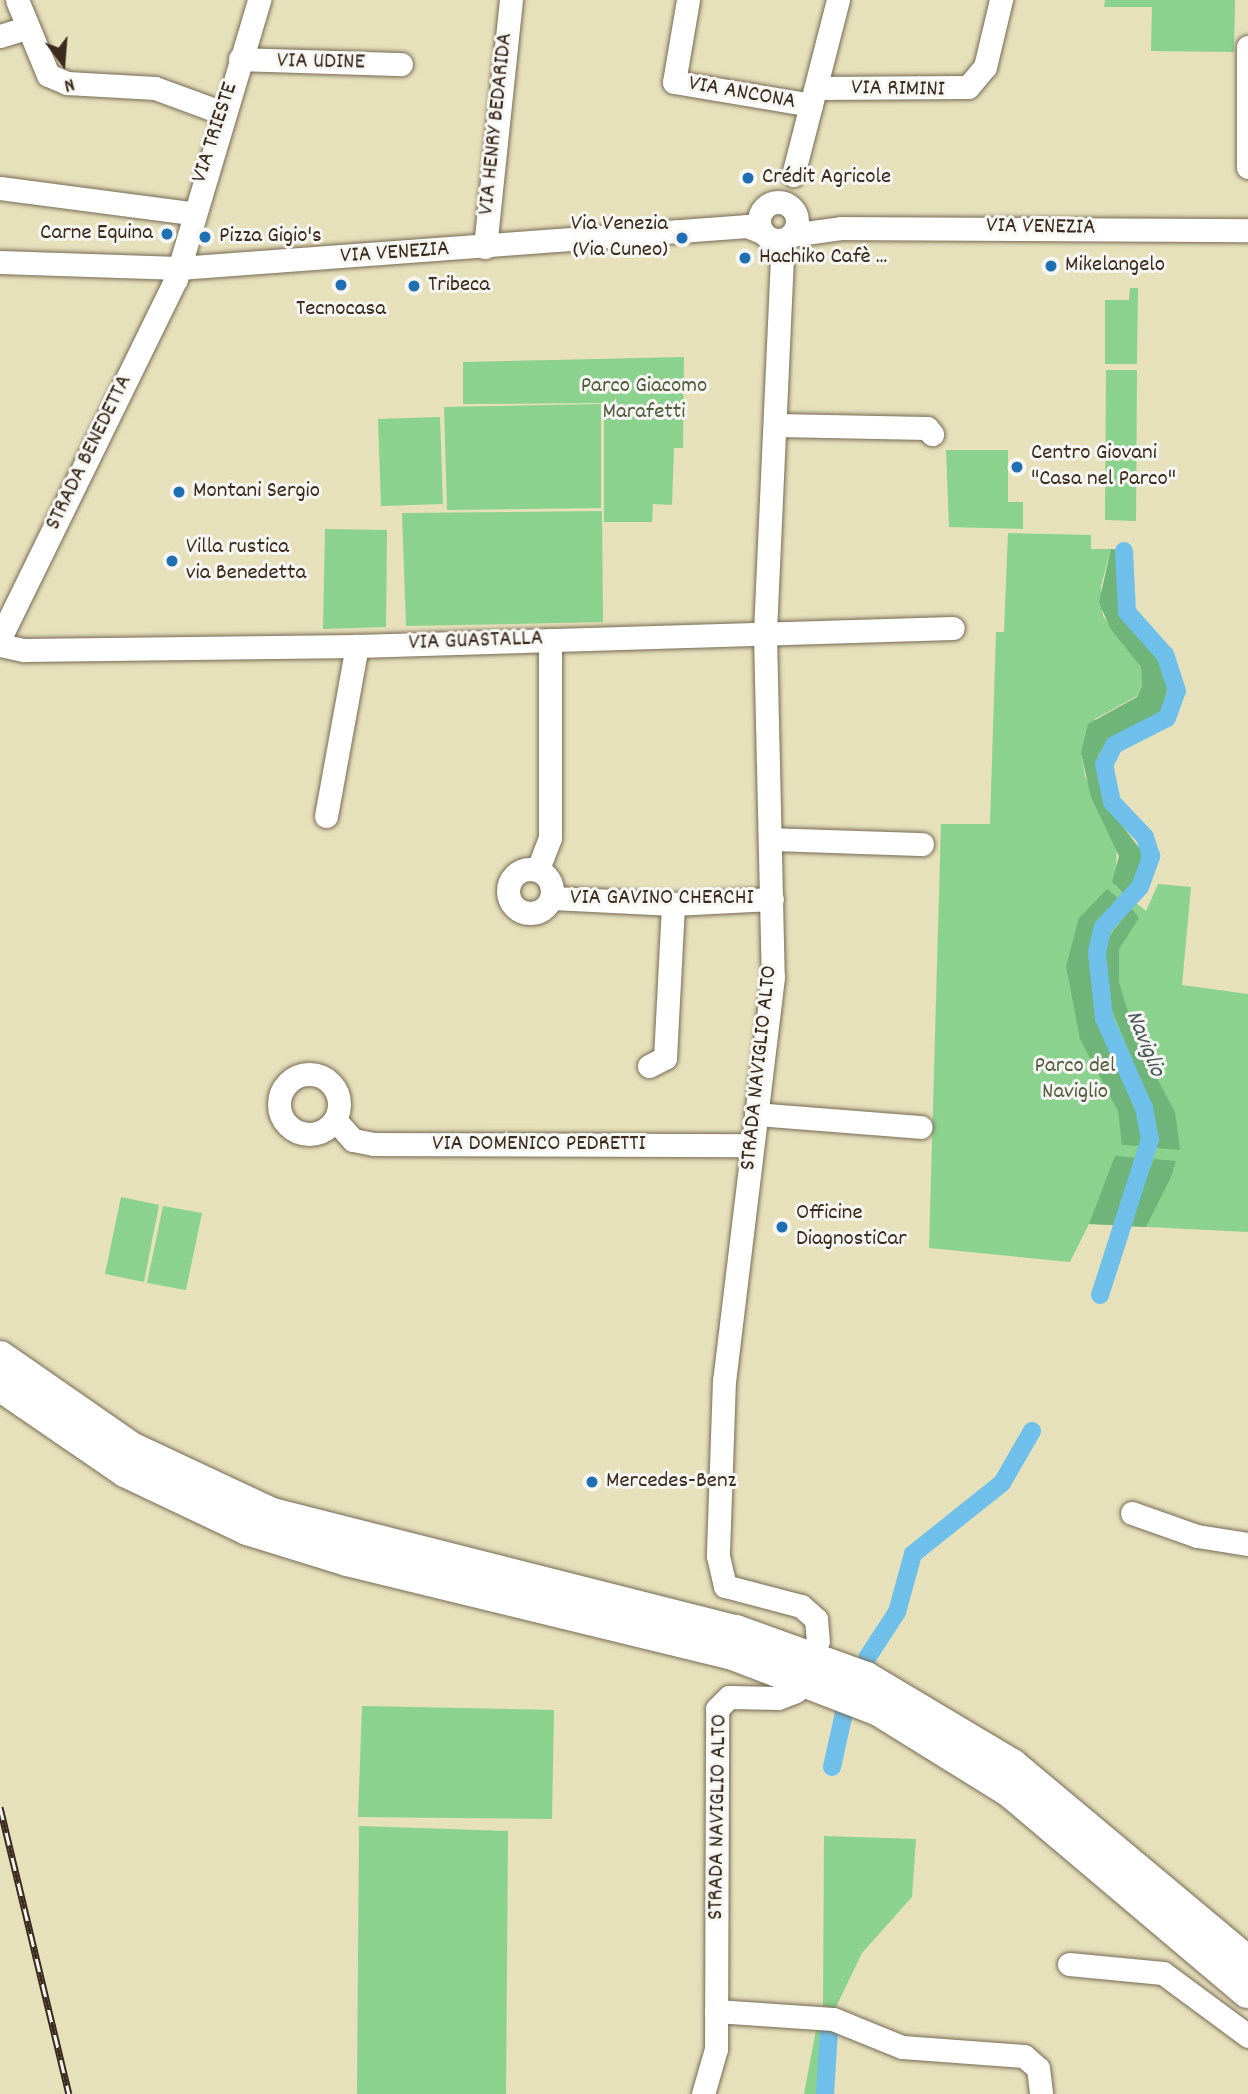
<!DOCTYPE html>
<meta charset="utf-8">
<style>
body{margin:0}
#map{position:relative;width:1248px;height:2094px;overflow:hidden;background:#e6e0bb;font-family:Dekko,sans-serif}
div>[style]{position:absolute}
.green>*{inset:0;background:#8ad28d}
.forest>*{inset:0;background:#6fb478}
.canal>*{height:18px;margin:-9px;padding:0 9px;transform-origin:9px;border-radius:9px;background:#6ebfe9}
.roads{filter:drop-shadow(0 0 2px #776a55) drop-shadow(0 0 2px #776a55)}
.minor>*{height:23px;margin:-11.5px;padding:0 11.5px;transform-origin:11.5px;border-radius:11.5px;background:#fff}
.minor>.ring{margin:-11.5px;padding:0;box-sizing:content-box;background:none;border:23px solid #fff;border-radius:50%}
.highway>*{height:32px;margin:-16px;padding:0 16px;transform-origin:16px;border-radius:16px;background:#fff}
.rail>*{height:7px;margin-top:-3.5px;transform-origin:0;background:repeating-linear-gradient(90deg,#f6f6f2 0 13px,#3b2a1e 0 26px);box-sizing:border-box;border-block:2px solid #3b2a1e}
.dots>*{width:19px;height:19px;translate:-50% -50%;box-sizing:border-box;border:4px solid #f6f6f2;border-radius:50%}
span{translate:-50% -50%;white-space:nowrap;text-align:center;line-height:1.15;-webkit-text-stroke:6px #f6f6f2;paint-order:stroke}
.street-label{font-size:23px;color:#3b2a1e}
.poi-label{font-size:23px;color:#3b2a1e}
.left{translate:0 -50%;text-align:left}
.right{translate:-100% -50%;text-align:right}
.park-label{font-size:23px;color:#535c3f}
.water-label{font-size:24px;color:#4a575b;font-style:italic}
.north{position:absolute;left:28px;top:28px;width:70px;height:70px;-webkit-text-stroke:5px #f6f6f2;paint-order:stroke;rotate:164deg;font-size:19px;font-weight:700;line-height:28px;text-align:center;color:#3b2a1e}
.north::after{content:'';display:block;margin:auto;width:24px;height:32px;background:#3b2a1e;clip-path:polygon(50% 0,100% 100%,50% 72%,0 100%)}
</style>
<div id="map">
<div class="green">
<i style="clip-path:polygon(1105px 0,1235px 0,1234px 52px,1151px 51px,1152px 7px,1104px 7px)"></i>
<i style="clip-path:polygon(1130px 288px,1138px 288px,1137px 364px,1105px 364px,1105px 300px,1129px 300px)"></i>
<i style="clip-path:polygon(684px 357px,683px 448px,674px 448px,672px 505px,653px 504px,652px 522px,604px 522px,604px 403px,463px 404px,463px 362px)"></i>
<i style="clip-path:polygon(1106px 370px,1137px 370px,1136px 521px,1105px 520px)"></i>
<i style="clip-path:polygon(601px 404px,601px 508px,447px 510px,444px 407px)"></i>
<i style="clip-path:polygon(440px 417px,443px 504px,381px 506px,378px 419px)"></i>
<i style="clip-path:polygon(946px 450px,1008px 450px,1008px 502px,1023px 502px,1023px 529px,949px 527px)"></i>
<i style="clip-path:polygon(602px 511px,603px 622px,406px 626px,402px 513px)"></i>
<i style="clip-path:polygon(325px 529px,387px 530px,386px 627px,323px 629px)"></i>
<i style="clip-path:polygon(1008px 533px,1091px 535px,1091px 549px,1111px 549px,1101px 586px,1103px 616px,1141px 667px,1142px 686px,1137px 696px,1095px 719px,1081px 753px,1085px 776px,1117px 847px,1115px 886px,1146px 911px,1158px 884px,1191px 887px,1182px 985px,1248px 994px,1248px 1232px,1089px 1224px,1070px 1262px,929px 1248px,941px 824px,990px 824px,996px 632px,1004px 632px)"></i>
<i style="clip-path:polygon(121px 1197px,159px 1205px,144px 1282px,105px 1274px)"></i>
<i style="clip-path:polygon(163px 1206px,202px 1213px,186px 1290px,147px 1283px)"></i>
<i style="clip-path:polygon(362px 1706px,554px 1710px,552px 1819px,358px 1817px)"></i>
<i style="clip-path:polygon(359px 1826px,508px 1831px,506px 2094px,357px 2094px)"></i>
<i style="clip-path:polygon(824px 1836px,916px 1839px,912px 1897px,862px 1953px,835px 2009px,823px 2006px)"></i>
<i style="clip-path:polygon(816px 2030px,822px 2031px,820px 2094px,804px 2094px)"></i>
</div>
<div class="forest">
<i style="clip-path:polygon(1111px 549px,1122px 550px,1119px 613px,1161px 661px,1169px 681px,1162px 712px,1110px 739px,1098px 756px,1108px 807px,1146px 857px,1144px 874px,1125px 895px,1112px 882px,1119px 856px,1091px 797px,1081px 753px,1088px 724px,1137px 697px,1142px 686px,1141px 667px,1110px 628px,1099px 602px)"></i>
<i style="clip-path:polygon(1107px 889px,1119px 899px,1092px 934px,1091px 983px,1104px 1035px,1141px 1121px,1142px 1146px,1122px 1145px,1118px 1111px,1080px 1039px,1066px 966px,1079px 918px)"></i>
<i style="clip-path:polygon(1131px 908px,1139px 918px,1119px 949px,1119px 982px,1136px 1039px,1175px 1112px,1180px 1150px,1157px 1148px,1150px 1102px,1106px 996px,1105px 942px)"></i>
<i style="clip-path:polygon(1115px 1156px,1139px 1158px,1114px 1225px,1089px 1224px)"></i>
<i style="clip-path:polygon(1154px 1159px,1176px 1161px,1171px 1177px,1146px 1227px,1127px 1226px)"></i>
</div>
<div class="canal">
<i style="left:1100px;top:1295px;width:164px;rotate:-72.2deg"></i>
<i style="left:1150px;top:1139px;width:32px;rotate:-101deg"></i>
<i style="left:1144px;top:1108px;width:98px;rotate:-114deg"></i>
<i style="left:1104px;top:1018px;width:66px;rotate:-96.1deg"></i>
<i style="left:1097px;top:952px;width:26px;rotate:-77deg"></i>
<i style="left:1103px;top:927px;width:54px;rotate:-47.2deg"></i>
<i style="left:1140px;top:887px;width:33px;rotate:-70deg"></i>
<i style="left:1151px;top:856px;width:20px;rotate:-108deg"></i>
<i style="left:1145px;top:837px;width:48px;rotate:-133.3deg"></i>
<i style="left:1112px;top:802px;width:38px;rotate:-102deg"></i>
<i style="left:1104px;top:765px;width:22px;rotate:-63deg"></i>
<i style="left:1114px;top:745px;width:59px;rotate:-27deg"></i>
<i style="left:1167px;top:718px;width:29px;rotate:-70deg"></i>
<i style="left:1177px;top:691px;width:38px;rotate:-108deg"></i>
<i style="left:1165px;top:655px;width:57px;rotate:-131.5deg"></i>
<i style="left:1127px;top:612px;width:61px;rotate:-92.8deg"></i>
<i style="left:867px;top:1658px;width:55px;rotate:-56.9deg"></i>
<i style="left:897px;top:1612px;width:60px;rotate:-74.6deg"></i>
<i style="left:913px;top:1554px;width:114px;rotate:-38.6deg"></i>
<i style="left:1002px;top:1483px;width:60px;rotate:-60deg"></i>
<i style="left:832px;top:1767px;width:55px;rotate:-77.5deg"></i>
<i style="left:825px;top:2094px;width:63px;rotate:-86.4deg"></i>
</div>
<div class="roads">
<div class="minor">
<i style="left:17px;top:0;width:81px;rotate:67.5deg"></i>
<i style="left:48px;top:75px;width:21px;rotate:23deg"></i>
<i style="left:67px;top:83px;width:88px;rotate:3.3deg"></i>
<i style="left:155px;top:88px;width:72px;rotate:20.2deg"></i>
<i style="left:688px;top:0;width:83px;rotate:99.7deg"></i>
<i style="left:674px;top:82px;width:139px;rotate:9.5deg"></i>
<i style="left:0;top:36px;width:28px;rotate:-17deg"></i>
<i style="left:1248px;top:47px;width:120px;rotate:90deg"></i>
<i style="left:240px;top:59px;width:161px;rotate:1.8deg"></i>
<i style="left:816px;top:88px;width:152px;rotate:-0.4deg"></i>
<i style="left:968px;top:87px;width:26px;rotate:-50deg"></i>
<i style="left:985px;top:67px;width:69px;rotate:-76.6deg"></i>
<i style="left:793px;top:175px;width:181px;rotate:-75.6deg"></i>
<i style="left:0;top:188px;width:193px;rotate:7.5deg"></i>
<i class="ring" style="left:759px;top:202px;width:15px;height:15px"></i>
<i style="left:791px;top:235px;width:50px;rotate:-8deg"></i>
<i style="left:841px;top:228px;width:407px;rotate:0.3deg"></i>
<i style="left:485px;top:247px;width:248px;rotate:-84deg"></i>
<i style="left:782px;top:257px;width:377px;rotate:92.6deg"></i>
<i style="left:765px;top:634px;width:343px;rotate:88.7deg"></i>
<i style="left:773px;top:977px;width:406px;rotate:96.9deg"></i>
<i style="left:724px;top:1380px;width:176px;rotate:92deg"></i>
<i style="left:718px;top:1556px;width:31px;rotate:77deg"></i>
<i style="left:725px;top:1586px;width:79px;rotate:14.7deg"></i>
<i style="left:801px;top:1606px;width:20px;rotate:41deg"></i>
<i style="left:816px;top:1619px;width:22px;rotate:85deg"></i>
<i style="left:0;top:262px;width:179px;rotate:1.9deg"></i>
<i style="left:179px;top:268px;width:570px;rotate:-4.23deg"></i>
<i style="left:747px;top:226px;width:16px;rotate:22deg"></i>
<i style="left:776px;top:425px;width:151px;rotate:1.1deg"></i>
<i style="left:927px;top:428px;width:8px;rotate:50deg"></i>
<i style="left:0;top:638px;width:400px;rotate:-63.9deg"></i>
<i style="left:176px;top:279px;width:291px;rotate:-73.4deg"></i>
<i style="left:0;top:645px;width:25px;rotate:12deg"></i>
<i style="left:24px;top:650px;width:333px;rotate:-0.7deg"></i>
<i style="left:357px;top:646px;width:596px;rotate:-1.73deg"></i>
<i style="left:326px;top:816px;width:173px;rotate:-79.7deg"></i>
<i style="left:770px;top:839px;width:152px;rotate:1.9deg"></i>
<i class="ring" style="left:508px;top:869px;width:21px;height:21px"></i>
<i style="left:538px;top:869px;width:33px;rotate:-69deg"></i>
<i style="left:550px;top:838px;width:198px;rotate:-90deg"></i>
<i style="left:552px;top:898px;width:121px;rotate:2.8deg"></i>
<i style="left:673px;top:904px;width:99px;rotate:-2.9deg"></i>
<i style="left:649px;top:1066px;width:18px;rotate:-27deg"></i>
<i style="left:665px;top:1058px;width:154px;rotate:-87deg"></i>
<i class="ring" style="left:279px;top:1074px;width:37px;height:37px"></i>
<i style="left:756px;top:1114px;width:165px;rotate:4.5deg"></i>
<i style="left:335px;top:1120px;width:27px;rotate:48deg"></i>
<i style="left:353px;top:1140px;width:21px;rotate:11deg"></i>
<i style="left:374px;top:1144px;width:378px;rotate:0.2deg"></i>
<i style="left:1132px;top:1513px;width:69px;rotate:19.5deg"></i>
<i style="left:1197px;top:1536px;width:52px;rotate:8.9deg"></i>
<i style="left:1069px;top:1964px;width:94px;rotate:5.5deg"></i>
<i style="left:1163px;top:1973px;width:106px;rotate:36.5deg"></i>
<i style="left:716px;top:2011px;width:117px;rotate:3.9deg"></i>
<i style="left:833px;top:2019px;width:74px;rotate:22.1deg"></i>
<i style="left:902px;top:2047px;width:122px;rotate:4.2deg"></i>
<i style="left:1024px;top:2056px;width:18px;rotate:41deg"></i>
<i style="left:1038px;top:2068px;width:26px;rotate:83deg"></i>
<i style="left:703px;top:2094px;width:47px;rotate:-73.9deg"></i>
<i style="left:716px;top:2049px;width:340px;rotate:-89.8deg"></i>
<i style="left:717px;top:1709px;width:17px;rotate:-45deg"></i>
<i style="left:729px;top:1697px;width:49px;rotate:1.2deg"></i>
<i style="left:778px;top:1698px;width:19px;rotate:-21deg"></i>
</div>
<div class="highway">
<i style="left:0;top:1357px;width:160px;rotate:34.8deg"></i>
<i style="left:131px;top:1448px;width:156px;rotate:25.1deg"></i>
<i style="left:272px;top:1514px;width:479px;rotate:14.2deg"></i>
<i style="left:736px;top:1631px;width:138px;rotate:19.9deg"></i>
<i style="left:866px;top:1678px;width:170px;rotate:30.8deg"></i>
<i style="left:1012px;top:1765px;width:307px;rotate:39.9deg"></i>
<i style="left:0;top:1385px;width:152px;rotate:34.5deg"></i>
<i style="left:125px;top:1471px;width:135px;rotate:25.4deg"></i>
<i style="left:247px;top:1529px;width:105px;rotate:17.2deg"></i>
<i style="left:347px;top:1560px;width:397px;rotate:13.7deg"></i>
<i style="left:733px;top:1654px;width:156px;rotate:21deg"></i>
<i style="left:879px;top:1710px;width:155px;rotate:31.8deg"></i>
<i style="left:1011px;top:1792px;width:310px;rotate:40.2deg"></i>
</div>
</div>
<div class="rail">
<i style="left:0;top:1807px;width:295px;rotate:76.5deg"></i>
</div>
<div class="dots">
<i style="left:748px;top:178px;background:#1f6fb2"></i>
<i style="left:167px;top:234px;background:#1f6fb2"></i>
<i style="left:205px;top:237px;background:#1f6fb2"></i>
<i style="left:682px;top:238px;background:#1f6fb2"></i>
<i style="left:745px;top:258px;background:#1f6fb2"></i>
<i style="left:1051px;top:266px;background:#1f6fb2"></i>
<i style="left:341px;top:285px;background:#1f6fb2"></i>
<i style="left:414px;top:286px;background:#1f6fb2"></i>
<i style="left:1017px;top:467px;background:#1f6fb2"></i>
<i style="left:179px;top:492px;background:#1f6fb2"></i>
<i style="left:172px;top:561px;background:#1f6fb2"></i>
<i style="left:782px;top:1227px;background:#1f6fb2"></i>
<i style="left:592px;top:1482px;background:#1f6fb2"></i>
</div>
<div class="street-label">
<span style="left:321px;top:63px;rotate:1deg">VIA UDINE</span>
<span style="left:898px;top:90px;rotate:1deg">VIA RIMINI</span>
<span style="left:742px;top:94px;rotate:10deg">VIA ANCONA</span>
<span style="left:497px;top:124px;rotate:-84deg">VIA HENRY BEDARIDA</span>
<span style="left:216px;top:133px;rotate:-72deg">VIA TRIESTE</span>
<span style="left:1041px;top:228px;rotate:1deg">VIA VENEZIA</span>
<span style="left:395px;top:254px;rotate:-4deg">VIA VENEZIA</span>
<span style="left:90px;top:453px;rotate:-64deg">STRADA BENEDETTA</span>
<span style="left:476px;top:642px;rotate:-2deg">VIA GUASTALLA</span>
<span style="left:662px;top:899px">VIA GAVINO CHERCHI</span>
<span style="left:760px;top:1068px;rotate:-84deg">STRADA NAVIGLIO ALTO</span>
<span style="left:539px;top:1145px">VIA DOMENICO PEDRETTI</span>
<span style="left:719px;top:1817px;rotate:-89deg">STRADA NAVIGLIO ALTO</span>
</div>
<div class="poi-label">
<span class="left" style="left:762px;top:178px">Crédit Agricole</span>
<span class="right" style="left:668px;top:238px">Via Venezia<br>(Via Cuneo)</span>
<span class="right" style="left:153px;top:234px">Carne Equina</span>
<span class="left" style="left:219px;top:237px">Pizza Gigio's</span>
<span class="left" style="left:759px;top:258px">Hachiko Cafè ...</span>
<span class="left" style="left:1065px;top:266px">Mikelangelo</span>
<span class="left" style="left:428px;top:286px">Tribeca</span>
<span style="left:341px;top:310px">Tecnocasa</span>
<span class="left" style="left:1031px;top:467px">Centro Giovani<br>"Casa nel Parco"</span>
<span class="left" style="left:193px;top:492px">Montani Sergio</span>
<span class="left" style="left:186px;top:561px">Villa rustica<br>via Benedetta</span>
<span class="left" style="left:796px;top:1227px">Officine<br>DiagnostiCar</span>
<span class="left" style="left:606px;top:1482px">Mercedes-Benz</span>
</div>
<div class="park-label">
<span style="left:644px;top:400px">Parco Giacomo<br>Marafetti</span>
<span style="left:1075px;top:1080px">Parco del<br>Naviglio</span>
</div>
<div class="water-label">
<span style="left:1144px;top:1044px;rotate:68deg">Naviglio</span>
</div>
<div class="north">N</div>
</div>
